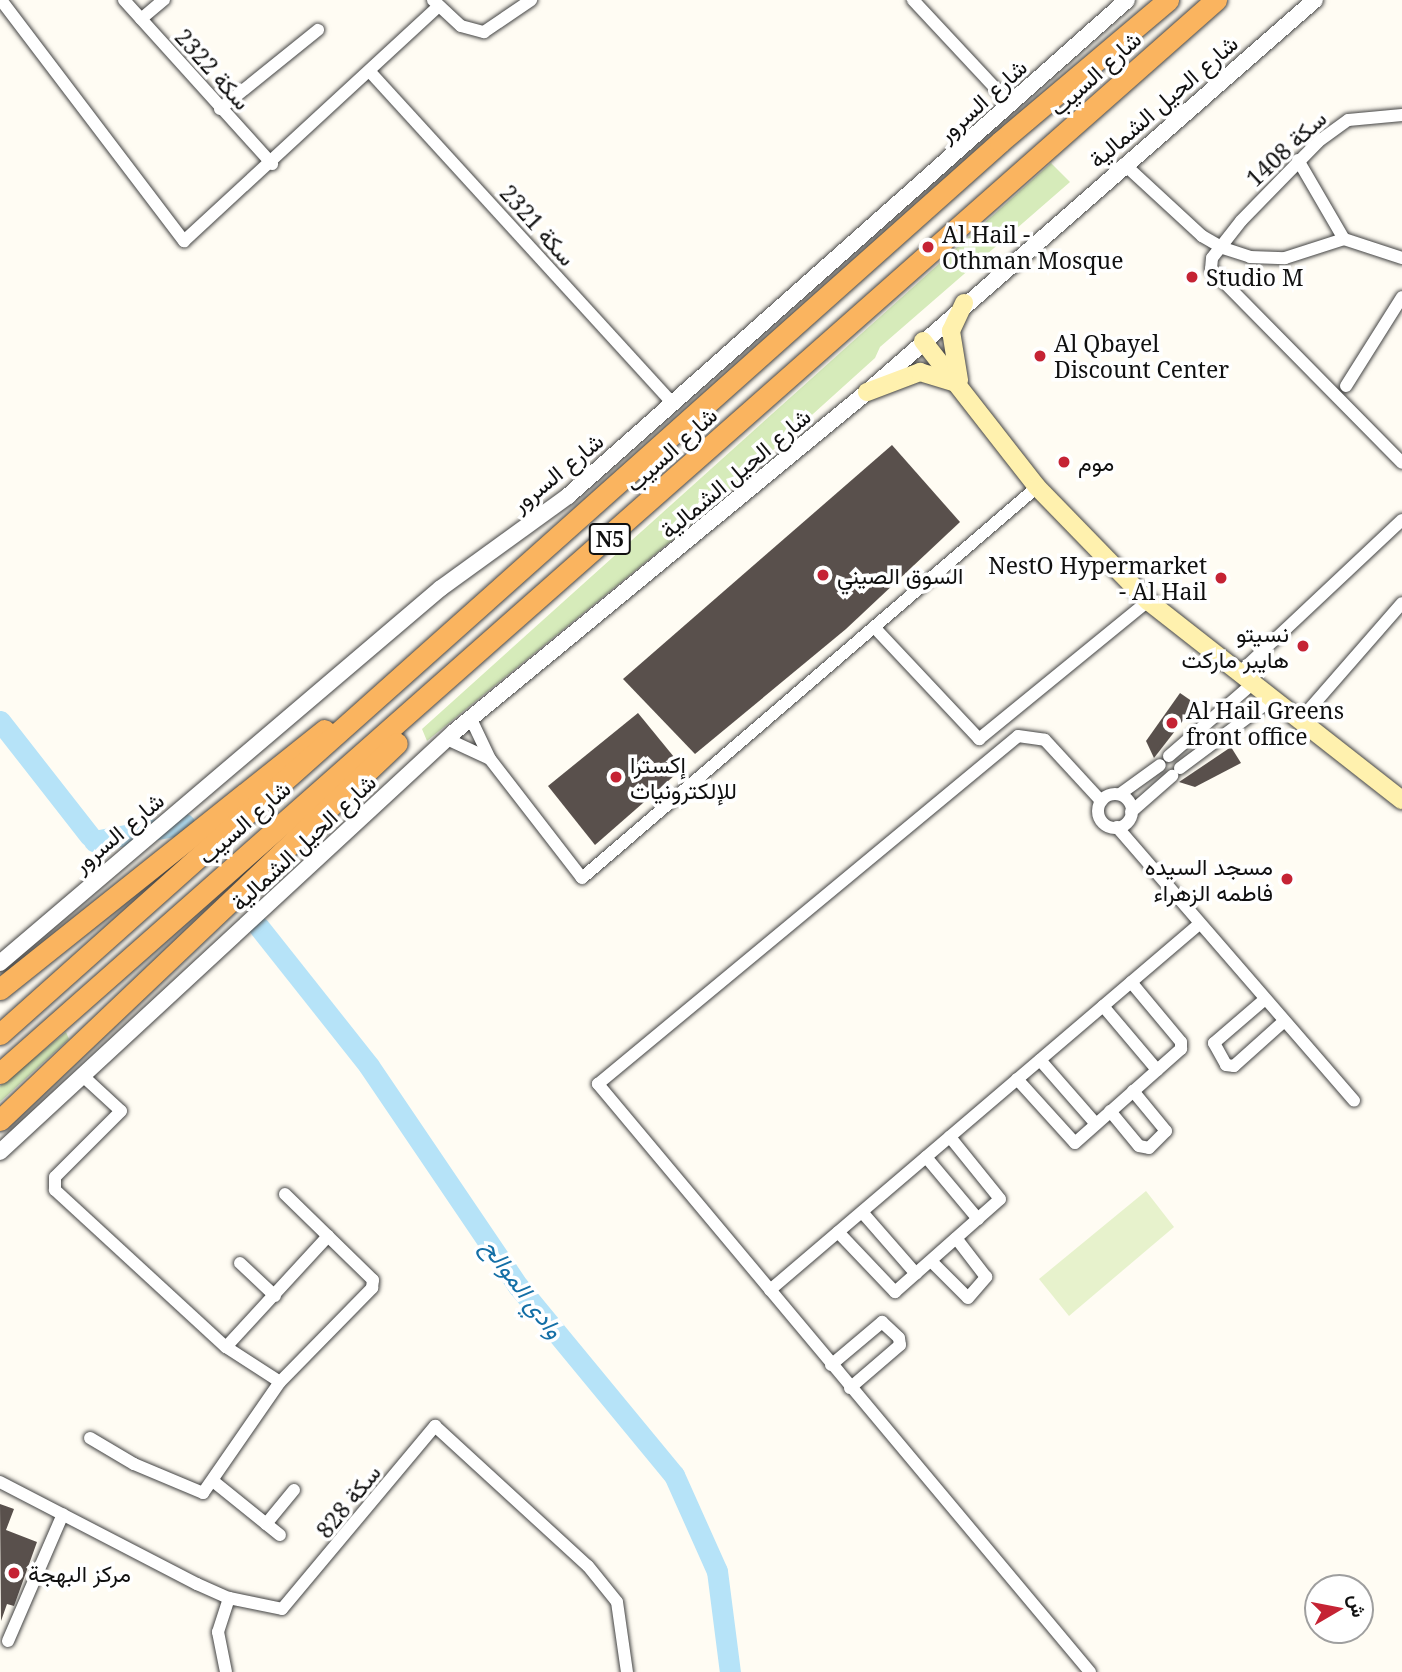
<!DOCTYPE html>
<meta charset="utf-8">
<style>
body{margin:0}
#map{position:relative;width:1402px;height:1672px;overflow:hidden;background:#fffcf3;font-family:"Noto Serif",Vazirmatn,serif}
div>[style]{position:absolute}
.green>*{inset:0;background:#d6ebba}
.pitch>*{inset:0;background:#e7f2cc}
.river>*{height:21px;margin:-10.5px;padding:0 10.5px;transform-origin:10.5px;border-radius:10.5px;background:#b6e3f8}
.building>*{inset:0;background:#59504c}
.roads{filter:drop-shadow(0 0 2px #434343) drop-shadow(0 0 2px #434343)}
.minor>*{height:12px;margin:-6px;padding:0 6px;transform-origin:6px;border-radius:6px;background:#fff}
.minor>.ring{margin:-6px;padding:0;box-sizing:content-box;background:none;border:12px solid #fff;border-radius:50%}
.tertiary>*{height:16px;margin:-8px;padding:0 8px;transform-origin:8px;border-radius:8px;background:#fff}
.secondary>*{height:18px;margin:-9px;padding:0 9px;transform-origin:9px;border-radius:9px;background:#fff1ae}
.trunk>*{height:21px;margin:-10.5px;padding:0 10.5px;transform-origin:10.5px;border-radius:10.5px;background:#fab45f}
.dots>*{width:19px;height:19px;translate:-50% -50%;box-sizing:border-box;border:4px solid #fff;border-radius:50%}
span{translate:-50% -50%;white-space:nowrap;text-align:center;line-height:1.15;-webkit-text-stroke:7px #fff;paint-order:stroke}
.shield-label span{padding:2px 5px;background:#fff;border:2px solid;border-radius:5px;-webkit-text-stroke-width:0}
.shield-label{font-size:21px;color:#101010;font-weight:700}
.street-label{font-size:23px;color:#101010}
.poi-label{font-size:23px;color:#101010}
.left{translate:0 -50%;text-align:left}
.right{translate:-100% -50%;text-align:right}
.water-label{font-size:24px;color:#146fa6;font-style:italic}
.north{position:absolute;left:1304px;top:1574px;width:70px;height:70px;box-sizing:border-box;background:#fff;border:2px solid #9f9f9f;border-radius:50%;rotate:80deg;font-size:19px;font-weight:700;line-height:28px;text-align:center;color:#101010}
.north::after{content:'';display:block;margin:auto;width:24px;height:32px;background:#c52334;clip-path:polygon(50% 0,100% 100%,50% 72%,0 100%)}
</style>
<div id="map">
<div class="green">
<i style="clip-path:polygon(1051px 163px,1070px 182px,880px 347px,875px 358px,681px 533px,427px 741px,422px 729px)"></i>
<i style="clip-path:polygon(66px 1032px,69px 1039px,0 1102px,0 1086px)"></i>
</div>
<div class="pitch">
<i style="clip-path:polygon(1146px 1191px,1174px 1227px,1069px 1316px,1039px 1279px)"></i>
</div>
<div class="river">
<i style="left:0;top:721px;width:146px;rotate:52deg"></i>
<i style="left:94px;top:841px;width:92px;rotate:-10.7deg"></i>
<i style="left:259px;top:927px;width:177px;rotate:51.6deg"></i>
<i style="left:369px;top:1066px;width:266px;rotate:55.9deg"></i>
<i style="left:518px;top:1286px;width:245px;rotate:50.5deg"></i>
<i style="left:674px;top:1475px;width:105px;rotate:65.9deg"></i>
<i style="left:717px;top:1571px;width:102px;rotate:82.7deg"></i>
</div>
<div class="building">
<i style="clip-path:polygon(892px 445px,960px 522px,846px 629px,695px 754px,623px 679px)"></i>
<i style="clip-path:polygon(1180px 693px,1196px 704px,1154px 758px,1146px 741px)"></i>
<i style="clip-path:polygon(638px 713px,683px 768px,595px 845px,548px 786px)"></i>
<i style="clip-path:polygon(1231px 747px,1241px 763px,1195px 787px,1179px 782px)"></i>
<i style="clip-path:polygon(0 1504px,14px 1509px,6px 1530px,37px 1542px,14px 1606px,7px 1604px,1px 1621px)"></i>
</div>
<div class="roads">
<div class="minor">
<i style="left:1px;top:0;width:303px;rotate:52.8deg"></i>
<i style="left:184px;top:241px;width:345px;rotate:-42.7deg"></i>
<i style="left:124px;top:0;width:221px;rotate:47.9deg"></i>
<i style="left:433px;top:0;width:38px;rotate:43deg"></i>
<i style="left:461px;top:26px;width:24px;rotate:15deg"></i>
<i style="left:484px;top:32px;width:57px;rotate:-34.2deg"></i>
<i style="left:913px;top:0;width:144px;rotate:47deg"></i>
<i style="left:141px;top:19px;width:30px;rotate:-40deg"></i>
<i style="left:371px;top:73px;width:448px;rotate:47.6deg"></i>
<i style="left:220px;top:109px;width:126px;rotate:-38.9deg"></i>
<i style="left:1402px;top:115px;width:54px;rotate:174.7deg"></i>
<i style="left:1348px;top:120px;width:37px;rotate:144deg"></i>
<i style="left:1318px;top:142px;width:110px;rotate:134.3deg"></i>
<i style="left:1241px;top:221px;width:47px;rotate:128.1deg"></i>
<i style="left:1212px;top:258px;width:11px;rotate:95deg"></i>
<i style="left:1211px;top:269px;width:272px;rotate:45.4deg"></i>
<i style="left:1298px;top:160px;width:91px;rotate:59.8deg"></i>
<i style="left:1124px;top:164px;width:106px;rotate:42.7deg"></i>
<i style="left:1202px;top:236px;width:24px;rotate:30deg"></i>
<i style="left:1223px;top:248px;width:28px;rotate:18deg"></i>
<i style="left:1250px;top:257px;width:35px;rotate:2deg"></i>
<i style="left:1285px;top:258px;width:62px;rotate:-17.9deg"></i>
<i style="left:1344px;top:239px;width:61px;rotate:18.1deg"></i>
<i style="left:1346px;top:386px;width:105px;rotate:-57.8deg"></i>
<i style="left:874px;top:627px;width:154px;rotate:46.8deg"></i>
<i style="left:979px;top:739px;width:218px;rotate:-39.2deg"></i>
<i style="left:1238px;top:674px;width:225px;rotate:-43.2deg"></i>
<i style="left:471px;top:719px;width:44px;rotate:64.6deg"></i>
<i style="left:490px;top:759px;width:150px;rotate:52.3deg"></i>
<i style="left:582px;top:878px;width:600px;rotate:-40.67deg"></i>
<i style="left:1300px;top:720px;width:155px;rotate:-48.9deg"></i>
<i style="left:447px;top:739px;width:47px;rotate:24.9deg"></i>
<i style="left:1169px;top:756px;width:108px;rotate:-40.9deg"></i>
<i style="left:1180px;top:768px;width:114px;rotate:-36.8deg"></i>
<i style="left:1120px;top:794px;width:49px;rotate:-35.9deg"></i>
<i class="ring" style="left:1098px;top:794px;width:22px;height:22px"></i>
<i style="left:1131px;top:812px;width:55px;rotate:-41.3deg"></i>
<i style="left:1117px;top:827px;width:362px;rotate:49.1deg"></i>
<i style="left:1264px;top:1000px;width:66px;rotate:139.3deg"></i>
<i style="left:1214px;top:1043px;width:25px;rotate:61deg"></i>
<i style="left:1226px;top:1065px;width:8px;rotate:7deg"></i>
<i style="left:1234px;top:1066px;width:66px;rotate:-41.9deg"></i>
<i style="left:1103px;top:1006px;width:84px;rotate:49.8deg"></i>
<i style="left:1040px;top:1060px;width:85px;rotate:48.8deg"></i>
<i style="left:84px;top:1077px;width:50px;rotate:42.6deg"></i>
<i style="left:121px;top:1111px;width:93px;rotate:135deg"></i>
<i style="left:55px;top:1177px;width:13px;rotate:90deg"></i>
<i style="left:55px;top:1190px;width:232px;rotate:42.6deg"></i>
<i style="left:226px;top:1347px;width:64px;rotate:32.9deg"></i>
<i style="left:1017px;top:1079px;width:86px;rotate:47.8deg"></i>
<i style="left:1075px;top:1143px;width:142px;rotate:-41.6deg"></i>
<i style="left:1181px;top:1049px;width:7px;rotate:-90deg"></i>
<i style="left:1181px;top:1042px;width:78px;rotate:-129.8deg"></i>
<i style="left:1110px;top:1111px;width:45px;rotate:50.4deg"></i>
<i style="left:1139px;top:1146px;width:10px;rotate:11deg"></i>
<i style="left:1149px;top:1148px;width:24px;rotate:-45deg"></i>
<i style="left:1166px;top:1131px;width:52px;rotate:-129.5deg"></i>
<i style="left:926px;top:1157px;width:81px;rotate:50deg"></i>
<i style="left:862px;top:1212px;width:82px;rotate:48.9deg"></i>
<i style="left:838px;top:1232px;width:83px;rotate:46.5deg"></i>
<i style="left:895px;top:1292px;width:140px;rotate:-41.5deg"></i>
<i style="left:1000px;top:1199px;width:80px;rotate:-128.9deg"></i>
<i style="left:931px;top:1261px;width:52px;rotate:45deg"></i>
<i style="left:968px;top:1298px;width:28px;rotate:-49deg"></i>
<i style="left:986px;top:1277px;width:49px;rotate:-127.6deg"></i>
<i style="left:240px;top:1263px;width:48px;rotate:43.3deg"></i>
<i style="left:770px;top:1290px;width:561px;rotate:-40.45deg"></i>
<i style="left:226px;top:1347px;width:151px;rotate:-47.4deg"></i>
<i style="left:831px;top:1365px;width:67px;rotate:-40.1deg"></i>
<i style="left:882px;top:1322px;width:23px;rotate:43deg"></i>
<i style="left:899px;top:1338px;width:7px;rotate:82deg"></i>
<i style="left:900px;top:1345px;width:66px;rotate:139.3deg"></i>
<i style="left:90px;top:1438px;width:51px;rotate:30.6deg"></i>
<i style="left:134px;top:1464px;width:75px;rotate:22.8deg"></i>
<i style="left:203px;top:1493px;width:135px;rotate:-55.3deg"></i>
<i style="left:280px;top:1382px;width:132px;rotate:-45.6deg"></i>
<i style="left:372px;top:1288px;width:8px;rotate:-83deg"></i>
<i style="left:373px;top:1280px;width:123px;rotate:-135.7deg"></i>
<i style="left:213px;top:1481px;width:86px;rotate:38.9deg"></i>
<i style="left:0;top:1482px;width:222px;rotate:27.4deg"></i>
<i style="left:197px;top:1584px;width:35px;rotate:24deg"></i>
<i style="left:229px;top:1598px;width:54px;rotate:11.7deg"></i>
<i style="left:282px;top:1609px;width:239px;rotate:-50.1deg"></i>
<i style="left:435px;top:1426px;width:207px;rotate:42.5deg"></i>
<i style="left:588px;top:1566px;width:46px;rotate:51.1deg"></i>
<i style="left:617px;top:1602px;width:71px;rotate:81.9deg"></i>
<i style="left:266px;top:1524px;width:44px;rotate:-50.5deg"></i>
<i style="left:8px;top:1641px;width:138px;rotate:-66.6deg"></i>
<i style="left:226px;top:1672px;width:41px;rotate:-101.3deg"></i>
<i style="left:218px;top:1632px;width:36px;rotate:-72deg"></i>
<i style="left:1090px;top:1672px;width:767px;rotate:-129.92deg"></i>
<i style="left:598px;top:1084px;width:545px;rotate:-39.64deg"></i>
<i style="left:1018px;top:736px;width:27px;rotate:8deg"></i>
<i style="left:1045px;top:740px;width:83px;rotate:47.4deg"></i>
</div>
<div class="tertiary">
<i style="left:0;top:963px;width:579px;rotate:-40.38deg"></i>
<i style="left:441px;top:588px;width:157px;rotate:-35.9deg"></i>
<i style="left:568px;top:496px;width:747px;rotate:-41.58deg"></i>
<i style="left:0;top:1152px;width:618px;rotate:-42.77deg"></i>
<i style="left:454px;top:732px;width:535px;rotate:-39.46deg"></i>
<i style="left:867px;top:392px;width:595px;rotate:-41.19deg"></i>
</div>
<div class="secondary">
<i style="left:923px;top:341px;width:185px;rotate:52deg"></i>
<i style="left:1037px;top:487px;width:159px;rotate:45.8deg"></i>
<i style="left:1148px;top:601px;width:323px;rotate:38.1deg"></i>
<i style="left:959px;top:380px;width:50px;rotate:-99.3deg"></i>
<i style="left:951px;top:331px;width:31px;rotate:-65deg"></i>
<i style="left:867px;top:392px;width:57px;rotate:-20.7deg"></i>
<i style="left:920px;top:372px;width:34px;rotate:17deg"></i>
</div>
<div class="trunk">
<i style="left:0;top:989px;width:415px;rotate:-38.6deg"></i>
<i style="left:0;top:1034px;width:1340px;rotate:-41.73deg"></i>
<i style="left:1000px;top:142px;width:220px;rotate:-40.2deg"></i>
<i style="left:0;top:1073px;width:1622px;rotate:-41.43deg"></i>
<i style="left:0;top:1120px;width:547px;rotate:-43.52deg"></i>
</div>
</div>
<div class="dots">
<i style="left:928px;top:247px;background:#c52334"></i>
<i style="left:1192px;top:277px;background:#c52334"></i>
<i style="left:1040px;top:356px;background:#c52334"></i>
<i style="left:1064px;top:462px;background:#c52334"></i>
<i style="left:823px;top:575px;background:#c52334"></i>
<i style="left:1221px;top:578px;background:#c52334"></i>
<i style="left:1303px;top:646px;background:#c52334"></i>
<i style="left:1172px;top:723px;background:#c52334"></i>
<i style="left:616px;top:777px;background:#c52334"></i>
<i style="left:1287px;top:879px;background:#c52334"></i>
<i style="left:14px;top:1573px;background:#c52334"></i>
</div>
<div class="shield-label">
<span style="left:610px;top:539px">N5</span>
</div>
<div class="street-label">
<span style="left:213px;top:69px;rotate:48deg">سكة 2322</span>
<span style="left:1095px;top:73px;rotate:-42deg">شارع السيب</span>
<span style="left:982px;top:100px;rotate:-42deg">شارع السرور</span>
<span style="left:1163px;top:101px;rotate:-41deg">شارع الحيل الشمالية</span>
<span style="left:1286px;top:148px;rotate:-43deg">سكة 1408</span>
<span style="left:538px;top:225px;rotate:48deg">سكة 2321</span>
<span style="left:671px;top:449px;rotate:-42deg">شارع السيب</span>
<span style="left:557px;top:472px;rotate:-39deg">شارع السرور</span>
<span style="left:735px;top:473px;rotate:-40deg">شارع الحيل الشمالية</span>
<span style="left:244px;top:822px;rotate:-41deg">شارع السيب</span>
<span style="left:118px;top:832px;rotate:-40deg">شارع السرور</span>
<span style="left:303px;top:842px;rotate:-43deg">شارع الحيل الشمالية</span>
<span style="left:348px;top:1501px;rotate:-51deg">سكة 828</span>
</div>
<div class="poi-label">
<span class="left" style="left:942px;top:247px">Al Hail -<br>Othman Mosque</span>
<span class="left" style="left:1206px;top:277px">Studio M</span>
<span class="left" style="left:1054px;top:356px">Al Qbayel<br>Discount Center</span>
<span class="left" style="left:1078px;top:462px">موم</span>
<span class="right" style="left:1207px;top:578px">NestO Hypermarket<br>- Al Hail</span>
<span class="left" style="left:837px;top:575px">السوق الصيني</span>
<span class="right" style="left:1289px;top:646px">نسيتو<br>هايبر ماركت</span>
<span class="left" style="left:1186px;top:723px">Al Hail Greens<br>front office</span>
<span class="left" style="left:630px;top:777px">إكسترا<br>للإلكترونيات</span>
<span class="right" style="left:1273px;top:879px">مسجد السيده<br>فاطمه الزهراء</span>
<span class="left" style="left:28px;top:1573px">مركز البهجة</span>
</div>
<div class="water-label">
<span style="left:523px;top:1288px;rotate:53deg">وادي الموالح</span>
</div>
<div class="north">ش</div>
</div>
